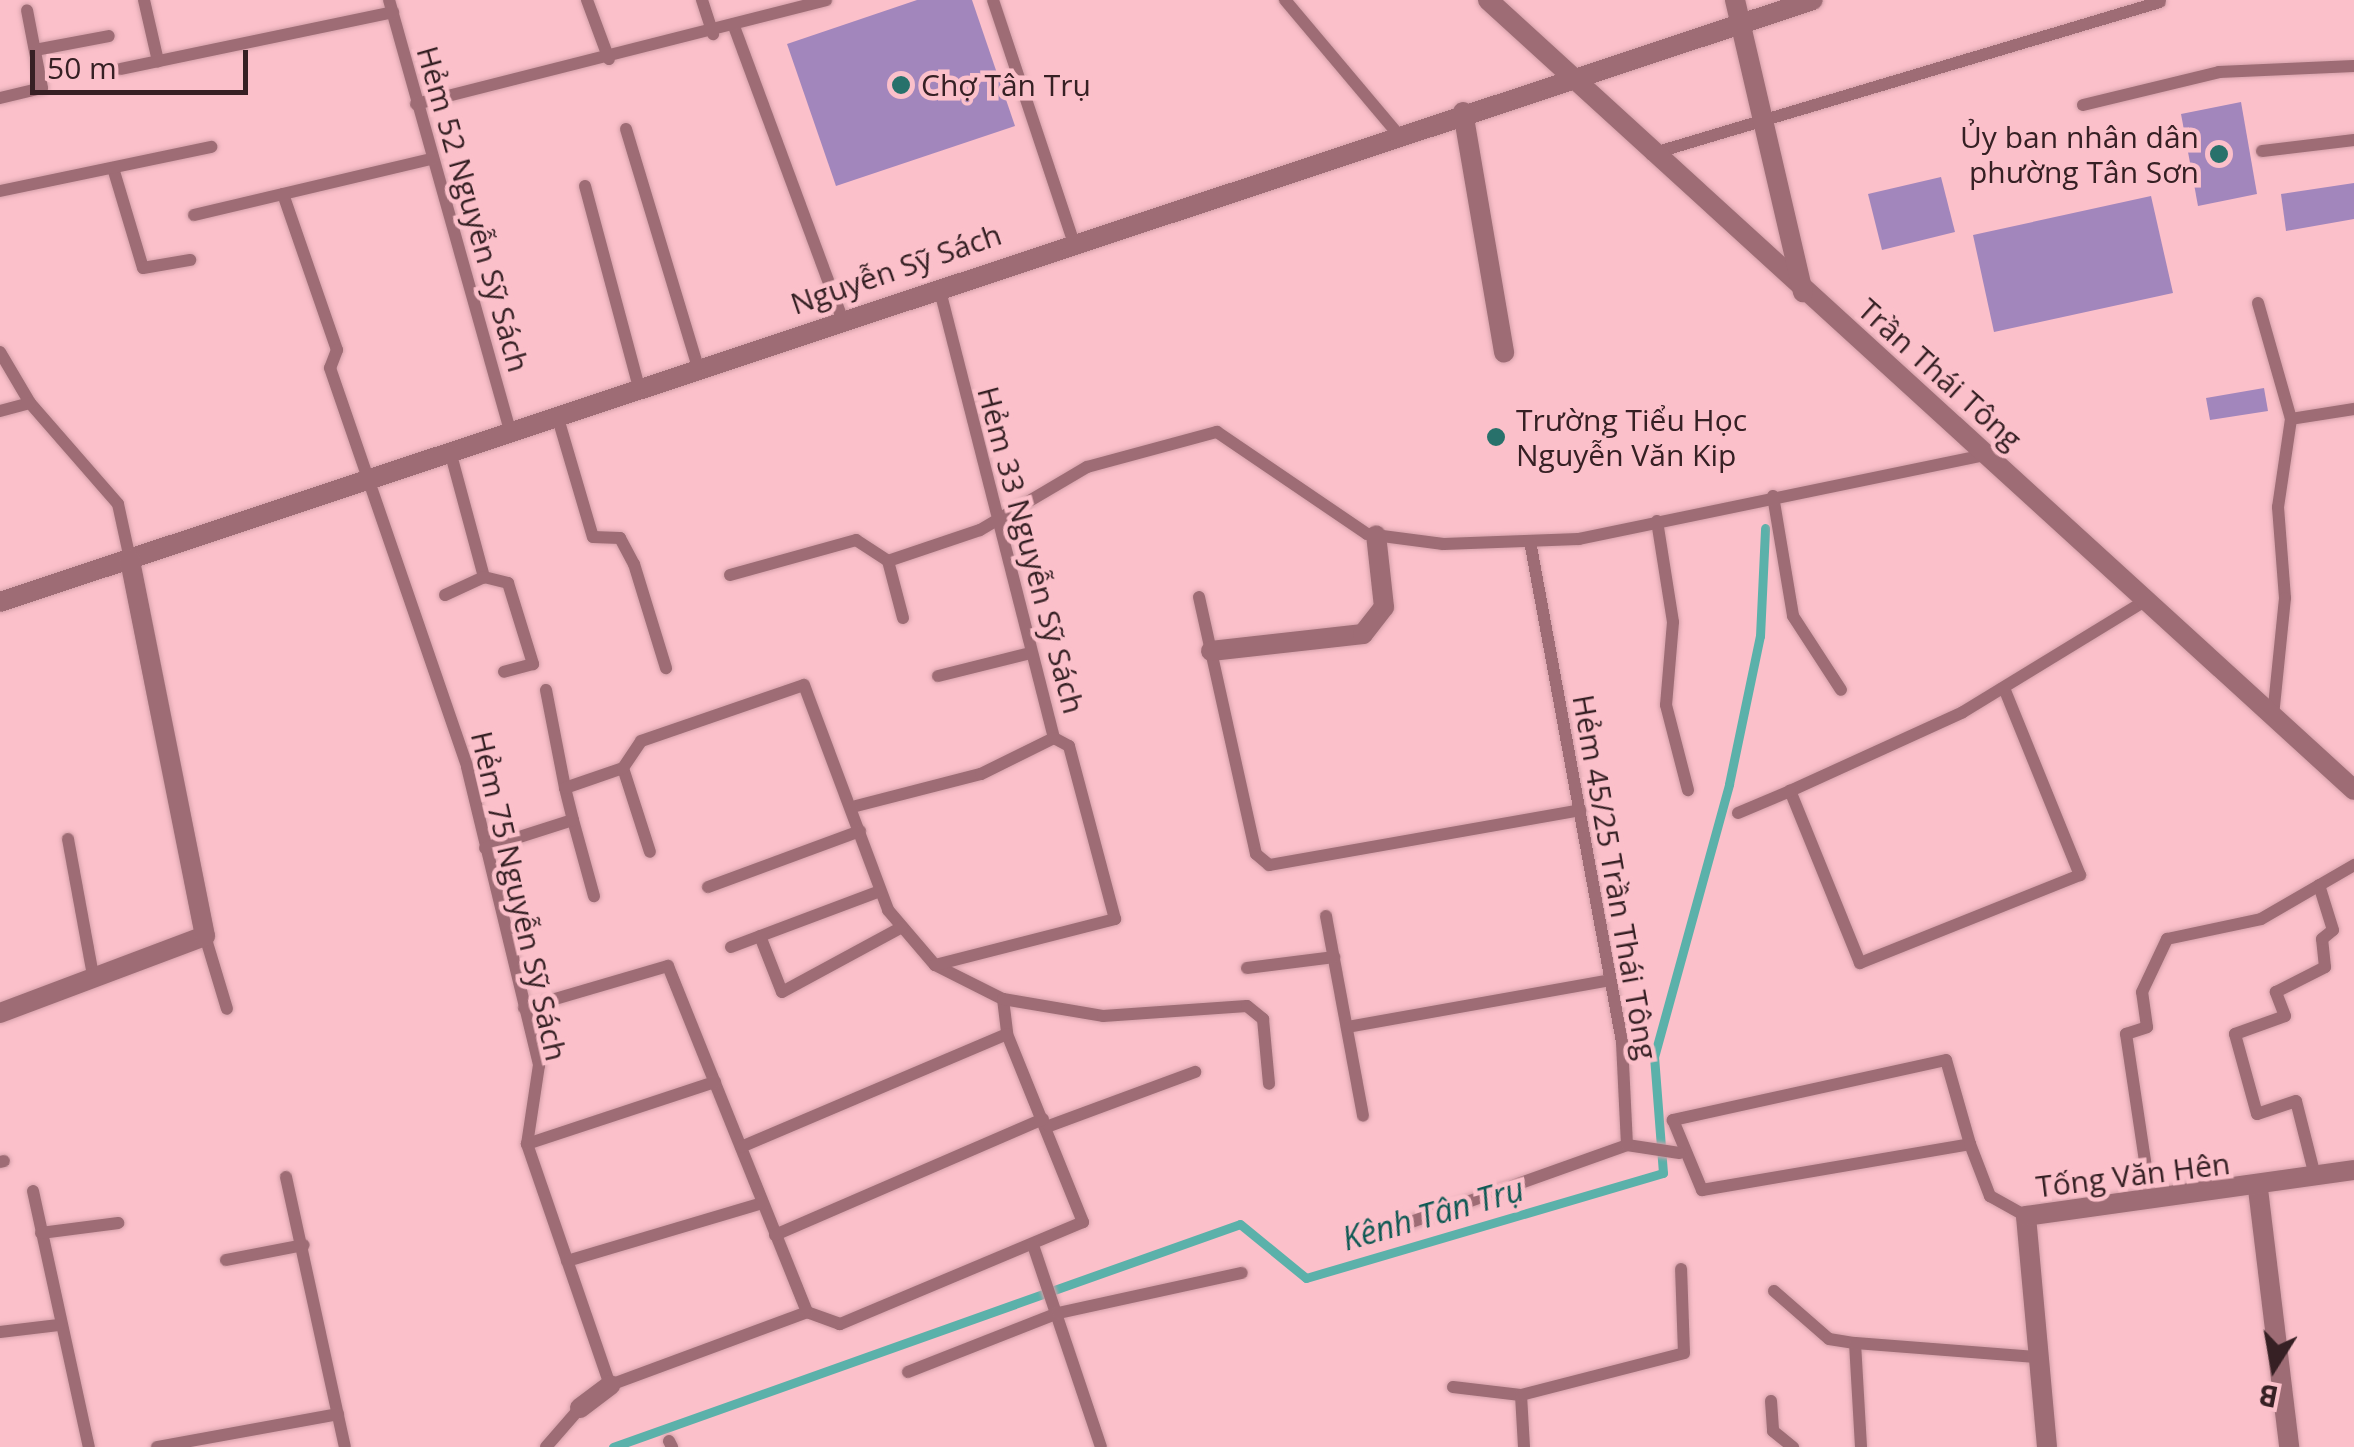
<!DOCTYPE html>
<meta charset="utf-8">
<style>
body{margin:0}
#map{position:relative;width:2354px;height:1447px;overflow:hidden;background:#fbc0ca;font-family:"Open Sans",sans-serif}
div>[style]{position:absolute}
.stream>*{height:9px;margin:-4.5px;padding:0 4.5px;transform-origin:4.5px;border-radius:4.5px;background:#5bb1aa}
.building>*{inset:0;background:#a286bc}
.roads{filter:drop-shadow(0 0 2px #d4a0a9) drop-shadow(0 0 2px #d4a0a9)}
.lane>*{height:12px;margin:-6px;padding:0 6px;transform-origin:6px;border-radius:6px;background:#9e6c75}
.street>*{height:20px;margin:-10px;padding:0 10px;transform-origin:10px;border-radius:10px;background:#9e6c75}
.dots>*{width:28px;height:28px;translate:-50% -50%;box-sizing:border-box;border:5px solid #fbc0ca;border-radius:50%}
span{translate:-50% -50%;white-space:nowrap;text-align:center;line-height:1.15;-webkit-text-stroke:9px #fbc0ca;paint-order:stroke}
.poi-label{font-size:30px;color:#362024}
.left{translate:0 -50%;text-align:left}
.right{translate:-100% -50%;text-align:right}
.street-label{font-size:30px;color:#362024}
.water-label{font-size:32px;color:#0f5954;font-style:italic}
.north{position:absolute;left:2224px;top:1317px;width:100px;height:100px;-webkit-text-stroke:8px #fbc0ca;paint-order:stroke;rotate:191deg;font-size:28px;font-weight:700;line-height:40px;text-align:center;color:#362024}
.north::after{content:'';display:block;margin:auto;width:35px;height:45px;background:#362024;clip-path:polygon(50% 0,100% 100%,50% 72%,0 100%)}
.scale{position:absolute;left:30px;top:50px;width:218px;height:45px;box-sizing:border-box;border:5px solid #362024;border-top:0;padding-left:12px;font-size:30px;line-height:35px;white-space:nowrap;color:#362024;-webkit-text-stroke:8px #fbc0ca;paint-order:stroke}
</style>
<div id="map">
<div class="stream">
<i style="left:613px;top:1447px;width:665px;rotate:-19.58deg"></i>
<i style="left:1240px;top:1224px;width:85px;rotate:39.3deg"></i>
<i style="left:1306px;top:1278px;width:372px;rotate:-16.4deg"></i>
<i style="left:1663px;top:1173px;width:116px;rotate:-94.4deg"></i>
<i style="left:1654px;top:1057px;width:283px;rotate:-74.6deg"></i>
<i style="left:1729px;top:784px;width:151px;rotate:-78.2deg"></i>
<i style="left:1760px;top:636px;width:108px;rotate:-87.3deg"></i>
</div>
<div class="building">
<i style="clip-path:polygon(917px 0,972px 0,1015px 126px,836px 186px,787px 44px)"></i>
<i style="clip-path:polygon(2241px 102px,2257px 194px,2198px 206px,2181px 114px)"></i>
<i style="clip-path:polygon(1941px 177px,1955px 232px,1882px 250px,1868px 194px)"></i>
<i style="clip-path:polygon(2354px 183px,2354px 219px,2286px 231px,2281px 194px)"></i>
<i style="clip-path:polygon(2151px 196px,2173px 293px,1994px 332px,1973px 235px)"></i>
<i style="clip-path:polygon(2264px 388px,2268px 411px,2210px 420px,2206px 398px)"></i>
</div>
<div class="roads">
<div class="lane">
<i style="left:144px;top:0;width:63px;rotate:77.1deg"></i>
<i style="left:389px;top:0;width:448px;rotate:74.3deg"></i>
<i style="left:587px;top:0;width:63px;rotate:69.6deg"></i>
<i style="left:702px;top:0;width:36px;rotate:72deg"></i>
<i style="left:993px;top:0;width:253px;rotate:71.6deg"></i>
<i style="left:1285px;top:0;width:175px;rotate:49.9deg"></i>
<i style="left:735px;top:29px;width:309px;rotate:69.7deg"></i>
<i style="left:35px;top:50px;width:75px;rotate:-10.7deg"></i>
<i style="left:121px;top:69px;width:278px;rotate:-11.8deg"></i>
<i style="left:0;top:98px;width:43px;rotate:-13.4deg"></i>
<i style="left:42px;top:88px;width:79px;rotate:-100.9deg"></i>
<i style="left:416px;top:104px;width:423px;rotate:-14.2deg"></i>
<i style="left:2083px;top:105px;width:140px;rotate:-13.6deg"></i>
<i style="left:2219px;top:72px;width:135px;rotate:-2.5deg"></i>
<i style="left:626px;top:129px;width:250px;rotate:73.2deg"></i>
<i style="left:2262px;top:151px;width:93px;rotate:-6.8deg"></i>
<i style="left:1651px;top:154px;width:531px;rotate:-16.63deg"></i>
<i style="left:113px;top:168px;width:104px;rotate:73.3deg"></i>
<i style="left:143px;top:268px;width:48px;rotate:-9.7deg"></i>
<i style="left:585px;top:186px;width:208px;rotate:75deg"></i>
<i style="left:0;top:191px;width:216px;rotate:-11.8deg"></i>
<i style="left:283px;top:194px;width:165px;rotate:70.9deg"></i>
<i style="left:337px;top:350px;width:19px;rotate:111deg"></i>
<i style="left:330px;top:368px;width:422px;rotate:71deg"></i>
<i style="left:467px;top:767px;width:307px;rotate:76.4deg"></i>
<i style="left:539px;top:1065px;width:80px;rotate:98.6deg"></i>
<i style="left:527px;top:1144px;width:255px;rotate:71deg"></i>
<i style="left:610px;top:1385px;width:210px;rotate:-20.3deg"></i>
<i style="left:194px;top:215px;width:244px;rotate:-13.3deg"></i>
<i style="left:2258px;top:303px;width:121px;rotate:74.1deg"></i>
<i style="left:2291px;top:419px;width:89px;rotate:98.4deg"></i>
<i style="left:2278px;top:507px;width:91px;rotate:85.6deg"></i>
<i style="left:2285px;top:598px;width:120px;rotate:95.8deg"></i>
<i style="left:0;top:352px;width:59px;rotate:59.5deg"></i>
<i style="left:30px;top:403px;width:134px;rotate:48.9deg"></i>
<i style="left:118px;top:504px;width:56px;rotate:77.7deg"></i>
<i style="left:0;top:411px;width:31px;rotate:-15deg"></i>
<i style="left:557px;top:415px;width:127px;rotate:73.6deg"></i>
<i style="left:593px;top:537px;width:27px;rotate:2deg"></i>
<i style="left:620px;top:538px;width:30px;rotate:62deg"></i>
<i style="left:634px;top:564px;width:109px;rotate:72.9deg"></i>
<i style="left:2291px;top:419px;width:64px;rotate:-9deg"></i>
<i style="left:450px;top:451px;width:131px;rotate:74.9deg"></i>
<i style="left:484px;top:577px;width:25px;rotate:14deg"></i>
<i style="left:508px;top:583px;width:85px;rotate:72.8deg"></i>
<i style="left:533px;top:664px;width:30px;rotate:165deg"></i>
<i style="left:1773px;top:496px;width:122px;rotate:80.5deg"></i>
<i style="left:1793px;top:616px;width:88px;rotate:57deg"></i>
<i style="left:1657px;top:521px;width:102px;rotate:81deg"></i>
<i style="left:1673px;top:622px;width:83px;rotate:94.8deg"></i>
<i style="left:1666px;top:705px;width:88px;rotate:75.5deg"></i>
<i style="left:730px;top:575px;width:131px;rotate:-15.5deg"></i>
<i style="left:856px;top:540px;width:38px;rotate:33deg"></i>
<i style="left:445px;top:595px;width:43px;rotate:-24.8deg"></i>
<i style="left:1199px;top:597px;width:263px;rotate:77.5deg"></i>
<i style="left:1256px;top:854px;width:17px;rotate:40deg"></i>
<i style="left:1269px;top:865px;width:316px;rotate:-10deg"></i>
<i style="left:903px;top:618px;width:59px;rotate:-104.7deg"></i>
<i style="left:888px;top:561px;width:97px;rotate:-18.6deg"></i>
<i style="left:980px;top:530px;width:124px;rotate:-30.5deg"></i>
<i style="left:1087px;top:467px;width:135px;rotate:-15.1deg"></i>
<i style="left:1217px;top:432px;width:181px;rotate:34.2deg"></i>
<i style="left:1367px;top:534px;width:77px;rotate:7.5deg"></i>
<i style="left:1443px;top:544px;width:136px;rotate:-2.1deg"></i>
<i style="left:1579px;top:539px;width:414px;rotate:-11.7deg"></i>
<i style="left:938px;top:676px;width:95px;rotate:-14deg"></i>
<i style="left:2004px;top:688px;width:202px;rotate:67.9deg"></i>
<i style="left:2080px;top:875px;width:237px;rotate:158.2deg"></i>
<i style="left:1860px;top:963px;width:186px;rotate:-112.1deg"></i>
<i style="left:1790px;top:791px;width:190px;rotate:-24.5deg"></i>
<i style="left:1963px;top:712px;width:213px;rotate:-31.4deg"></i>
<i style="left:546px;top:690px;width:100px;rotate:79deg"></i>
<i style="left:623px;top:768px;width:88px;rotate:72.2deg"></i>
<i style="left:856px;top:806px;width:129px;rotate:-14.4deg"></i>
<i style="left:981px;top:774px;width:81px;rotate:-26.3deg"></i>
<i style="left:1054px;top:738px;width:465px;rotate:-104.3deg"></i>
<i style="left:1738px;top:813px;width:56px;rotate:-22.9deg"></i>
<i style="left:573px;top:820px;width:79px;rotate:74.6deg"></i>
<i style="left:68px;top:839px;width:143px;rotate:79.6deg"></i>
<i style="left:485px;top:848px;width:92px;rotate:-17.7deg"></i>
<i style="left:573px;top:820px;width:33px;rotate:-104deg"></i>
<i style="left:565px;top:788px;width:61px;rotate:-19deg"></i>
<i style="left:623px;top:768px;width:32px;rotate:-56deg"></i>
<i style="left:641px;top:741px;width:172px;rotate:-19deg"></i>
<i style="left:804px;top:685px;width:240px;rotate:69.5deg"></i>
<i style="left:888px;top:910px;width:72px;rotate:49.5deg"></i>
<i style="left:935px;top:965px;width:76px;rotate:26.6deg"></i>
<i style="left:1003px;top:999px;width:35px;rotate:83deg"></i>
<i style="left:1007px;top:1034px;width:203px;rotate:68deg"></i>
<i style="left:1083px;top:1222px;width:264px;rotate:157.2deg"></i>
<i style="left:840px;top:1324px;width:35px;rotate:-160deg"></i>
<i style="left:708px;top:887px;width:162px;rotate:-20.2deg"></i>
<i style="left:1326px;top:916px;width:203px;rotate:79.5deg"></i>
<i style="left:205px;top:936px;width:76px;rotate:73.2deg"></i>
<i style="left:760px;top:936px;width:60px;rotate:68.6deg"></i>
<i style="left:782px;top:992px;width:136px;rotate:-28.4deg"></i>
<i style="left:731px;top:947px;width:159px;rotate:-20.6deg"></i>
<i style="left:935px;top:965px;width:186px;rotate:-14.3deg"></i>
<i style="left:1115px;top:919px;width:179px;rotate:-104.9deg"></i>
<i style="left:1069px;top:746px;width:17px;rotate:-152deg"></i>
<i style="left:1247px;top:968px;width:88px;rotate:-7.2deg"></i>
<i style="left:1003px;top:999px;width:101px;rotate:9.6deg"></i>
<i style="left:1103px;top:1016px;width:144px;rotate:-4deg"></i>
<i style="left:1247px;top:1006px;width:21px;rotate:39deg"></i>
<i style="left:1263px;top:1019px;width:65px;rotate:84.7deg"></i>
<i style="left:524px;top:1008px;width:150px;rotate:-16.3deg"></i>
<i style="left:668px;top:966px;width:373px;rotate:68.1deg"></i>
<i style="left:1347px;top:1027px;width:267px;rotate:-10.1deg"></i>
<i style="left:1049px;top:1126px;width:156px;rotate:-20.3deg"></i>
<i style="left:527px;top:1144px;width:198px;rotate:-18.3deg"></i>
<i style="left:1970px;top:1144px;width:87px;rotate:-105.9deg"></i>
<i style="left:1946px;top:1060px;width:280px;rotate:167.6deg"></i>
<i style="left:1673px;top:1120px;width:76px;rotate:67.5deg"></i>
<i style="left:1702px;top:1190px;width:272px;rotate:-9.7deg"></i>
<i style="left:1970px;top:1144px;width:56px;rotate:69deg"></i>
<i style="left:1990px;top:1196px;width:41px;rotate:29.1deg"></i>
<i style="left:1627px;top:1145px;width:53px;rotate:8.7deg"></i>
<i style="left:741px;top:1147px;width:289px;rotate:-23deg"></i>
<i style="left:0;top:1162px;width:4px;rotate:-14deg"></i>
<i style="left:2315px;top:1176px;width:77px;rotate:-104.2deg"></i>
<i style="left:2296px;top:1101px;width:41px;rotate:161.6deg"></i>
<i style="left:2257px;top:1114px;width:83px;rotate:-105.4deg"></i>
<i style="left:2235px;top:1034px;width:53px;rotate:-19.8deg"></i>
<i style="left:2285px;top:1016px;width:26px;rotate:-111deg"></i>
<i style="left:2276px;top:992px;width:55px;rotate:-27deg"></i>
<i style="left:2325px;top:967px;width:28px;rotate:-96deg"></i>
<i style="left:2322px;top:939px;width:14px;rotate:-39deg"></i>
<i style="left:2333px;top:930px;width:47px;rotate:-107.3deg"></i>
<i style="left:286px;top:1177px;width:276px;rotate:77.7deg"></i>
<i style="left:33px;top:1191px;width:262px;rotate:77.7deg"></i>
<i style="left:2151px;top:1201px;width:169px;rotate:-98.5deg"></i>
<i style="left:2126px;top:1034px;width:22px;rotate:-18deg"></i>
<i style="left:2147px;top:1027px;width:35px;rotate:-98deg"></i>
<i style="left:2142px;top:992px;width:59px;rotate:-64.7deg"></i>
<i style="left:2167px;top:939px;width:96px;rotate:-12deg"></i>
<i style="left:2261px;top:919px;width:108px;rotate:-30.1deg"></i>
<i style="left:1383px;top:1232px;width:259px;rotate:-19.6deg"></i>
<i style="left:1627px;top:1145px;width:103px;rotate:-92.8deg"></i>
<i style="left:1622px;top:1042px;width:509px;rotate:-100.41deg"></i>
<i style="left:41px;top:1233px;width:78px;rotate:-7.4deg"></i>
<i style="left:775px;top:1235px;width:292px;rotate:-23.4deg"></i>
<i style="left:1033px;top:1245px;width:213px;rotate:71.4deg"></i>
<i style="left:226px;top:1260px;width:79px;rotate:-10.9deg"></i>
<i style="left:567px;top:1261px;width:204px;rotate:-16.5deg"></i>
<i style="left:1774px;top:1291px;width:73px;rotate:41.1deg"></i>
<i style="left:1829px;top:1339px;width:26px;rotate:9deg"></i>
<i style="left:0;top:1332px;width:59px;rotate:-6.8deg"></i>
<i style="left:908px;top:1372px;width:161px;rotate:-21.5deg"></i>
<i style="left:1058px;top:1313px;width:188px;rotate:-12.3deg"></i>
<i style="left:1453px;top:1387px;width:68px;rotate:6.7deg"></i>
<i style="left:1771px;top:1401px;width:30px;rotate:86deg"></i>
<i style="left:1773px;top:1431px;width:26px;rotate:39deg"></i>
<i style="left:669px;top:1441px;width:7px;rotate:63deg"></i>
<i style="left:157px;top:1447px;width:184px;rotate:-10.3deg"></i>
<i style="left:546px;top:1447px;width:52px;rotate:-48.9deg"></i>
<i style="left:1524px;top:1447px;width:52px;rotate:-93.3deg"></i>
<i style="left:1521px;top:1395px;width:168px;rotate:-14.4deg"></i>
<i style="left:1684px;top:1353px;width:84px;rotate:-92deg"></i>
<i style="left:1861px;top:1447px;width:104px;rotate:-93.3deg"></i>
<i style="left:1855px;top:1343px;width:185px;rotate:4.4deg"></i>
</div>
<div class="street">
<i style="left:1488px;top:0;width:1172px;rotate:42.37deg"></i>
<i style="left:1735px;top:0;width:300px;rotate:76.9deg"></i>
<i style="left:1463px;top:112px;width:244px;rotate:80.3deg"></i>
<i style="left:0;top:602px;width:1910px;rotate:-18.37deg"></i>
<i style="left:1211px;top:651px;width:153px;rotate:-6.4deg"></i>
<i style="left:1363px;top:634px;width:34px;rotate:-52deg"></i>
<i style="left:1384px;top:607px;width:72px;rotate:-96.3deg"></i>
<i style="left:0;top:1013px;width:219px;rotate:-20.6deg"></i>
<i style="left:205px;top:936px;width:384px;rotate:-101.3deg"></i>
<i style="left:2258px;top:1189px;width:260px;rotate:83.1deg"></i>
<i style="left:580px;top:1408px;width:38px;rotate:-37deg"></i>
<i style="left:2047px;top:1447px;width:232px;rotate:-95.2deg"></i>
<i style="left:2026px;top:1216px;width:331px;rotate:-8deg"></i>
</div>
</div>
<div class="dots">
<i style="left:901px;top:85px;background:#28716b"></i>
<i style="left:2219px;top:154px;background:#28716b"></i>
<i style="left:1496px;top:437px;background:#28716b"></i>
</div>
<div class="poi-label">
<span class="left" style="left:921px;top:85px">Chợ Tân Trụ</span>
<span class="right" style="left:2199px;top:154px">Ủy ban nhân dân<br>phường Tân Sơn</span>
<span class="left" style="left:1516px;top:437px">Trường Tiểu Học<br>Nguyễn Văn Kip</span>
</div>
<div class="street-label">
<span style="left:473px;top:209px;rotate:74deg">Hẻm 52 Nguyễn Sỹ Sách</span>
<span style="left:896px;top:269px;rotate:-19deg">Nguyễn Sỹ Sách</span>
<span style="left:1940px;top:374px;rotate:42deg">Trần Thái Tông</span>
<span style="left:1031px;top:550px;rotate:75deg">Hẻm 33 Nguyễn Sỹ Sách</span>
<span style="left:1615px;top:877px;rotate:80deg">Hẻm 45/25 Trần Thái Tông</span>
<span style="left:519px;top:896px;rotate:77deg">Hẻm 75 Nguyễn Sỹ Sách</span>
<span style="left:2133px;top:1175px;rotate:-7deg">Tống Văn Hên</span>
</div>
<div class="water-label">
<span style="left:1433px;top:1214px;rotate:-16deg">Kênh Tân Trụ</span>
</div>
<div class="north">B</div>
<div class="scale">50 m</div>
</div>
